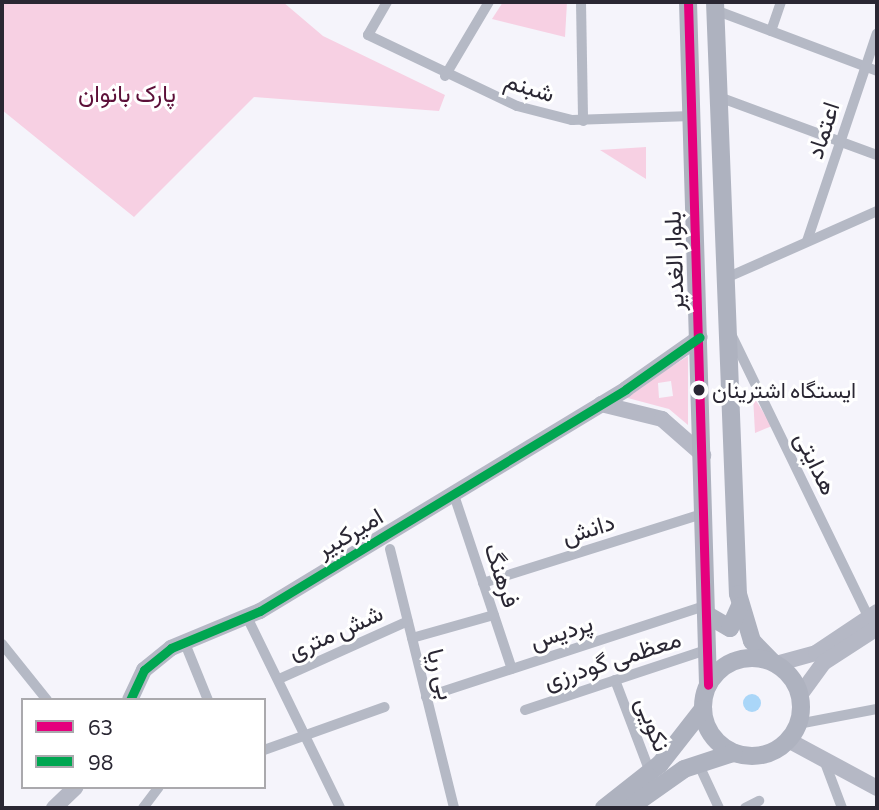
<!DOCTYPE html>
<meta charset="utf-8">
<style>
body{margin:0}
#map{position:relative;width:879px;height:810px;overflow:hidden;background:#f5f4fb;font-family:Commissioner,Vazirmatn,sans-serif}
div>[style]{position:absolute}
.green>*{inset:0;background:#f7d0e3}
.water>*{inset:0;background:#aad6f8}
.round{border-radius:50%}
.street>*{height:10px;margin:-5px;padding:0 5px;transform-origin:5px;border-radius:5px;background:#b5b9c5}
.secondary>*{height:16px;margin:-8px;padding:0 8px;transform-origin:8px;border-radius:8px;background:#b5b8c5}
.primary>*{height:18px;margin:-9px;padding:0 9px;transform-origin:9px;border-radius:9px;background:#aeb2bf}
.primary>.ring{margin:-9px;padding:0;box-sizing:content-box;background:none;border:18px solid #aeb2bf;border-radius:50%}
.bus-1>*{height:9px;margin:-4.5px;padding:0 4.5px;transform-origin:4.5px;border-radius:4.5px;background:#e5007d}
.bus-2>*{height:9px;margin:-4.5px;padding:0 4.5px;transform-origin:4.5px;border-radius:4.5px;background:#00a651}
.dots>*{width:19px;height:19px;translate:-50% -50%;box-sizing:border-box;border:4px solid #fff;border-radius:50%}
span{translate:-50% -50%;white-space:nowrap;text-align:center;line-height:1.15;-webkit-text-stroke:6px #fff;paint-order:stroke}
.bus-label{font-size:22px;color:#2a2733}
.left{translate:0 -50%;text-align:left}
.street-label{font-size:24px;color:#2a2733}
.park-label{font-size:24px;color:#5c0f38}
.frame{position:absolute;inset:0;border:4px solid #2a2733;pointer-events:none}
.legend{position:absolute;left:21px;top:698px;width:245px;height:91px;box-sizing:border-box;background:#fff;border:2px solid #aaa9ad;margin:0;padding:9px 12px;list-style:none;font-size:21px;color:#2a2733}
.legend li{display:flex;align-items:center;gap:14px;height:35px}
.legend b{width:35px;border:2px solid #aaa9ad}
</style>
<div id="map">
<div class="green">
<i style="clip-path:polygon(2px 2px,283px 2px,323px 36px,445px 95px,439px 111px,254px 97px,134px 217px,2px 110px)"></i>
<i style="clip-path:polygon(503px 2px,567px 2px,565px 37px,492px 19px)"></i>
<i style="clip-path:polygon(646px 147px,646px 179px,600px 150px)"></i>
<i style="clip-path:polygon(evenodd,688px 356px,688px 425px,669px 409px,624px 397px,688px 356px,671px 381px,673px 396px,659px 398px,658px 383px,671px 381px)"></i>
<i style="clip-path:polygon(753px 396px,772px 426px,755px 433px)"></i>
</div>
<div class="water">
<i class="round" style="left:743px;top:694px;width:18px;height:18px"></i>
</div>
<div class="street">
<i style="left:387px;top:2px;width:38px;rotate:120deg"></i>
<i style="left:368px;top:35px;width:165px;rotate:25.5deg"></i>
<i style="left:517px;top:106px;width:57px;rotate:14.3deg"></i>
<i style="left:572px;top:120px;width:120px;rotate:-1.9deg"></i>
<i style="left:581px;top:2px;width:119px;rotate:89deg"></i>
<i style="left:715px;top:10px;width:173px;rotate:20.6deg"></i>
<i style="left:771px;top:31px;width:31px;rotate:-71deg"></i>
<i style="left:445px;top:76px;width:86px;rotate:-59.3deg"></i>
<i style="left:719px;top:97px;width:168px;rotate:20.2deg"></i>
<i style="left:807px;top:241px;width:219px;rotate:-71.4deg"></i>
<i style="left:726px;top:278px;width:165px;rotate:-23.9deg"></i>
<i style="left:731px;top:334px;width:316px;rotate:64.1deg"></i>
<i style="left:454px;top:495px;width:183px;rotate:71.6deg"></i>
<i style="left:390px;top:549px;width:267px;rotate:76.1deg"></i>
<i style="left:483px;top:583px;width:233px;rotate:-17.5deg"></i>
<i style="left:247px;top:617px;width:212px;rotate:64deg"></i>
<i style="left:412px;top:638px;width:85px;rotate:-15.7deg"></i>
<i style="left:184px;top:641px;width:64px;rotate:67.9deg"></i>
<i style="left:2px;top:644px;width:72px;rotate:51.2deg"></i>
<i style="left:279px;top:679px;width:141px;rotate:-24.2deg"></i>
<i style="left:615px;top:680px;width:98px;rotate:69.2deg"></i>
<i style="left:426px;top:697px;width:297px;rotate:-18.1deg"></i>
<i style="left:525px;top:710px;width:194px;rotate:-18.3deg"></i>
<i style="left:798px;top:724px;width:80px;rotate:-10.8deg"></i>
<i style="left:264px;top:750px;width:128px;rotate:-19.6deg"></i>
<i style="left:824px;top:760px;width:51px;rotate:69.4deg"></i>
<i style="left:698px;top:763px;width:50px;rotate:65deg"></i>
<i style="left:143px;top:808px;width:26px;rotate:-53deg"></i>
<i style="left:745px;top:808px;width:16px;rotate:-27deg"></i>
</div>
<div class="secondary">
<i style="left:601px;top:404px;width:63px;rotate:13.8deg"></i>
<i style="left:662px;top:419px;width:55px;rotate:41.3deg"></i>
<i style="left:776px;top:664px;width:41px;rotate:-15.4deg"></i>
<i style="left:816px;top:653px;width:73px;rotate:-33.9deg"></i>
<i style="left:800px;top:695px;width:39px;rotate:-54deg"></i>
<i style="left:823px;top:663px;width:64px;rotate:-32.9deg"></i>
<i style="left:130px;top:700px;width:33px;rotate:-65deg"></i>
<i style="left:144px;top:670px;width:35px;rotate:-39deg"></i>
<i style="left:171px;top:648px;width:96px;rotate:-22.6deg"></i>
<i style="left:260px;top:611px;width:428px;rotate:-31.2deg"></i>
<i style="left:626px;top:389px;width:90px;rotate:-35.1deg"></i>
<i style="left:788px;top:740px;width:101px;rotate:28.3deg"></i>
<i style="left:54px;top:808px;width:30px;rotate:-44deg"></i>
</div>
<div class="primary">
<i style="left:688px;top:2px;width:683px;rotate:88.32deg"></i>
<i style="left:715px;top:2px;width:592px;rotate:87.78deg"></i>
<i style="left:738px;top:594px;width:49px;rotate:73.4deg"></i>
<i style="left:752px;top:641px;width:29px;rotate:46deg"></i>
<i style="left:709px;top:616px;width:24px;rotate:30deg"></i>
<i style="left:730px;top:628px;width:24px;rotate:-66deg"></i>
<i class="ring" style="left:703px;top:658px;width:80px;height:80px"></i>
<i style="left:604px;top:808px;width:71px;rotate:-38.2deg"></i>
<i style="left:660px;top:764px;width:70px;rotate:-52deg"></i>
<i style="left:629px;top:808px;width:67px;rotate:-35.3deg"></i>
<i style="left:684px;top:769px;width:52px;rotate:-18.1deg"></i>
</div>
<div class="bus-1">
<i style="left:688px;top:2px;width:683px;rotate:88.32deg"></i>
</div>
<div class="bus-2">
<i style="left:130px;top:700px;width:33px;rotate:-65deg"></i>
<i style="left:144px;top:670px;width:35px;rotate:-39deg"></i>
<i style="left:171px;top:648px;width:96px;rotate:-22.6deg"></i>
<i style="left:260px;top:611px;width:428px;rotate:-31.2deg"></i>
<i style="left:626px;top:389px;width:90px;rotate:-35.1deg"></i>
</div>
<div class="dots">
<i style="left:699px;top:390px;background:#2a2733"></i>
</div>
<div class="bus-label">
<span class="left" style="left:712px;top:390px">ایستگاه اشترینان</span>
</div>
<div class="street-label">
<span style="left:530px;top:86px;rotate:18deg">شبنم</span>
<span style="left:822px;top:130px;rotate:-72deg">اعتماد</span>
<span style="left:673px;top:261px;rotate:-92deg">بلوار الغدیر</span>
<span style="left:817px;top:463px;rotate:64deg">هدایتی</span>
<span style="left:588px;top:528px;rotate:-17deg">دانش</span>
<span style="left:349px;top:532px;rotate:-31deg">امیرکبیر</span>
<span style="left:503px;top:575px;rotate:72deg">فرهنگ</span>
<span style="left:335px;top:631px;rotate:-24deg">شش متری</span>
<span style="left:561px;top:631px;rotate:-18deg">پردیس</span>
<span style="left:612px;top:659px;rotate:-18deg">معظمی گودرزی</span>
<span style="left:442px;top:674px;rotate:76deg">بی ریا</span>
<span style="left:654px;top:724px;rotate:69deg">نکویی</span>
</div>
<div class="park-label">
<span style="left:127px;top:93px">پارک بانوان</span>
</div>
<div class="frame"></div>
<ul class="legend">
<li><b style="height:9px;background:#e5007d"></b>63</li>
<li><b style="height:9px;background:#00a651"></b>98</li>
</ul>
</div>
